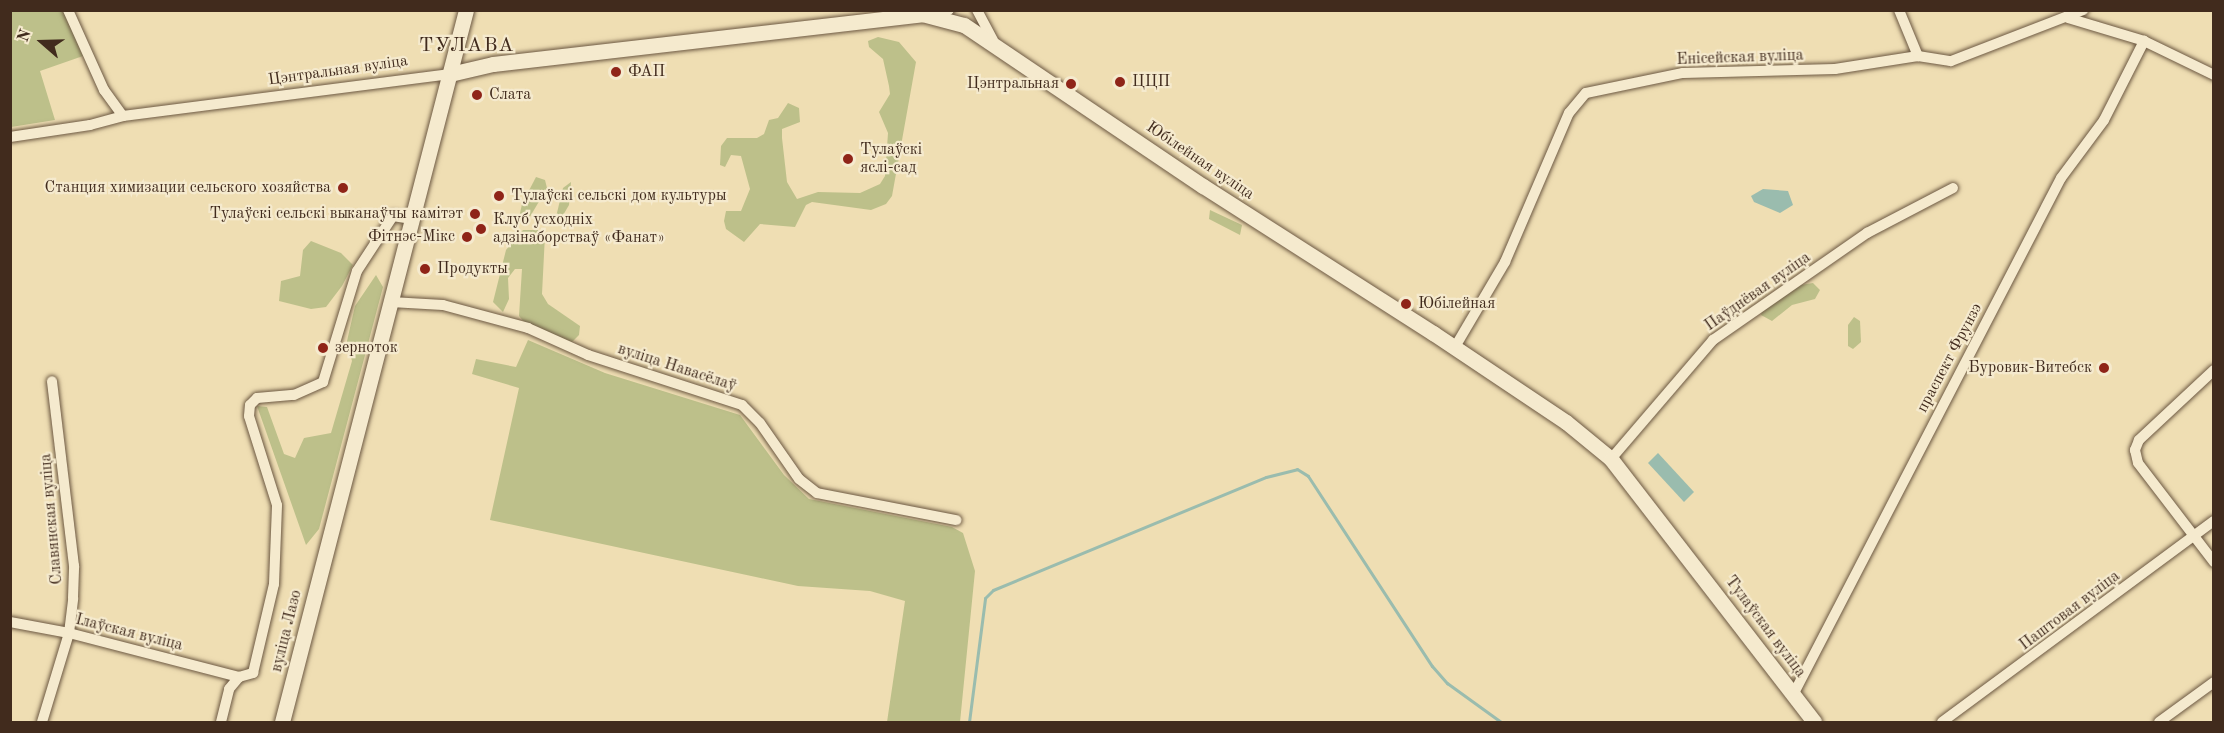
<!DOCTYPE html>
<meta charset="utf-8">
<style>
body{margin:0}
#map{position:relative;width:2224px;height:733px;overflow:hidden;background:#efdeb3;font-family:"Old Standard TT",serif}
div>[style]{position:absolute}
.green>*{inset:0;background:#bdc08a}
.water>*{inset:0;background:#9abcae}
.stream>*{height:3px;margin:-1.5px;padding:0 1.5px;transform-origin:1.5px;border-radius:1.5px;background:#9abcae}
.roads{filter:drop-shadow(0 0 2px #6c5842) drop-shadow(0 0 2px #6c5842)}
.street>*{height:10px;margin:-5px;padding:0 5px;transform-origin:5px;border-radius:5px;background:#f5eace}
.secondary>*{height:15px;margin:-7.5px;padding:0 7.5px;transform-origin:7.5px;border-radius:7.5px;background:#f5eace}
.dots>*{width:16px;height:16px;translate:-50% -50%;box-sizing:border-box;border:3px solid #f5eace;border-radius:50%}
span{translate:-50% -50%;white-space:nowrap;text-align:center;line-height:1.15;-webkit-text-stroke:4.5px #f5eace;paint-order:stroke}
.street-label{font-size:16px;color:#412b1d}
.poi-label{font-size:16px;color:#412b1d}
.left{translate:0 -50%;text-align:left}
.right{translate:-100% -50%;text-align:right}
.quarter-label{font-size:20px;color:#412b1d;letter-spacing:1.5px}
.frame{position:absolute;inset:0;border:12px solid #412b1d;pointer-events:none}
.north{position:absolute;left:12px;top:12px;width:60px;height:60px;-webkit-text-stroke:4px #f5eace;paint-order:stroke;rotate:290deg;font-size:16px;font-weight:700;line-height:24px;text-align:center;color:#412b1d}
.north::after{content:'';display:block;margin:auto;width:21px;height:27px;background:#412b1d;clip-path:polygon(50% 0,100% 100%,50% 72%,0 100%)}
</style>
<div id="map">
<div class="green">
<i style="clip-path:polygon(11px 11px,63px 11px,83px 56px,40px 71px,55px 120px,11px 127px)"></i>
<i style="clip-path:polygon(878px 37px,899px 42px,916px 62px,892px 196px,886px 204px,871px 210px,812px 202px,806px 205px,795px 227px,760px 224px,744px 242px,726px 229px,724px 221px,726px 211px,741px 211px,750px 189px,741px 156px,731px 155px,725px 167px,720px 165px,721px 146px,727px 138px,757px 138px,764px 134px,769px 120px,778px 118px,788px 103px,799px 108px,800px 122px,782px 129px,782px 138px,787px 182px,797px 199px,818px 192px,860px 193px,880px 184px,885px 176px,888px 133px,879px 112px,890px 94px,889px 86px,883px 59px,869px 47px,868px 41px)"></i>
<i style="clip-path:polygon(536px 177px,545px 180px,547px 188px,528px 220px,522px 221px,519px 218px,522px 204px)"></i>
<i style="clip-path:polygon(571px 182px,569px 205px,559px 222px,556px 217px,563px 188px)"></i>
<i style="clip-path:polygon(1210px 210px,1242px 225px,1240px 235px,1209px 219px)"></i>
<i style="clip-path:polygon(523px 230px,538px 230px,545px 235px,542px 294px,548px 304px,580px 326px,579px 335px,572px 342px,526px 324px,519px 316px,522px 269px,515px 269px,508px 278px,509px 299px,503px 312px,493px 302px,506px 250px)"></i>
<i style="clip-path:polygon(311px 241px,341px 253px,353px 265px,342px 286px,326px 307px,311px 309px,279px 301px,281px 281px,300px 276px,303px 250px)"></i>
<i style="clip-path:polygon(376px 275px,383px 287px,319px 529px,306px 545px,257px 406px,267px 407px,284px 454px,295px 458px,304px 438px,331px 433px,352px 361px,347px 341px,355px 306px)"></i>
<i style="clip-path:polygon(1813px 283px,1820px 290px,1815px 299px,1792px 305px,1772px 321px,1761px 315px,1763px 306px,1795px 286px)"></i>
<i style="clip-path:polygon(1854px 317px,1860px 321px,1861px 342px,1853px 349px,1848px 346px,1848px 325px)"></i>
<i style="clip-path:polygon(528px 340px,605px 373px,740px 415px,784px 475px,809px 499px,952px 527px,963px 533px,975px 571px,960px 722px,887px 722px,905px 601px,870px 591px,798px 586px,490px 520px,519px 388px,472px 374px,476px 359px,516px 367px)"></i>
</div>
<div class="water">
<i style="clip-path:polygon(1763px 189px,1788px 191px,1793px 205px,1780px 213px,1754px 202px,1751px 196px)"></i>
<i style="clip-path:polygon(1658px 453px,1694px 492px,1684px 502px,1648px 463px)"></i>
</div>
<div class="stream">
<i style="left:969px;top:722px;width:125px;rotate:-82.6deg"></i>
<i style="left:985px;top:598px;width:11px;rotate:-45deg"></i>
<i style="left:993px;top:590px;width:295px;rotate:-22.5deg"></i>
<i style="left:1266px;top:477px;width:32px;rotate:-14deg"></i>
<i style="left:1297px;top:469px;width:13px;rotate:32deg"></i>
<i style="left:1308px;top:476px;width:227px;rotate:56.9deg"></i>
<i style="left:1432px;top:666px;width:23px;rotate:49deg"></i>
<i style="left:1447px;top:683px;width:67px;rotate:35.8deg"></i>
</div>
<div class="roads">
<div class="street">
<i style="left:68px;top:10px;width:88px;rotate:65.8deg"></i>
<i style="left:104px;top:90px;width:32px;rotate:54deg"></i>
<i style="left:977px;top:10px;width:34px;rotate:62deg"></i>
<i style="left:1899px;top:10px;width:50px;rotate:67.6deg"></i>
<i style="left:928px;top:13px;width:21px;rotate:-8deg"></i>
<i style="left:2068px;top:18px;width:79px;rotate:16.8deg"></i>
<i style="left:2144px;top:41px;width:78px;rotate:25.9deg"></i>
<i style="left:10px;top:137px;width:81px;rotate:-8.5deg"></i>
<i style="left:90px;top:125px;width:34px;rotate:-15deg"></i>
<i style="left:123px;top:116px;width:330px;rotate:-7.3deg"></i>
<i style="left:391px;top:302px;width:52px;rotate:3.3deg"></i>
<i style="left:443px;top:305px;width:88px;rotate:15.1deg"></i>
<i style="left:528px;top:328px;width:66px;rotate:24.2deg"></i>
<i style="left:588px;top:355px;width:162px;rotate:18deg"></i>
<i style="left:742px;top:405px;width:25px;rotate:45deg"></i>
<i style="left:760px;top:423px;width:68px;rotate:55.1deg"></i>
<i style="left:799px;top:479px;width:23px;rotate:38deg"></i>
<i style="left:817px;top:493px;width:142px;rotate:11deg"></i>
<i style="left:1455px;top:347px;width:99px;rotate:-59.5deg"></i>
<i style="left:1505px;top:262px;width:162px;rotate:-66.8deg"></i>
<i style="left:1569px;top:113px;width:26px;rotate:-50deg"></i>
<i style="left:1586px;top:93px;width:99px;rotate:-11.7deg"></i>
<i style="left:1683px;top:73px;width:152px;rotate:-1.5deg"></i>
<i style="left:1835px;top:69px;width:84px;rotate:-8.9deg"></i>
<i style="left:1918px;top:56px;width:33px;rotate:9deg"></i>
<i style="left:1951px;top:61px;width:142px;rotate:-21.1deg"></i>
<i style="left:2214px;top:370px;width:103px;rotate:137deg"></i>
<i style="left:2139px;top:440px;width:11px;rotate:112deg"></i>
<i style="left:2135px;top:450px;width:13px;rotate:77deg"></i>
<i style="left:2138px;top:463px;width:125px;rotate:52.5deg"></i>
<i style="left:1611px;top:459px;width:157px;rotate:-49.4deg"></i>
<i style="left:1713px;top:340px;width:188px;rotate:-34.8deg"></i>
<i style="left:1867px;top:233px;width:97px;rotate:-27.6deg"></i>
<i style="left:10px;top:622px;width:60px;rotate:10.6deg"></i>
<i style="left:69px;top:633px;width:176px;rotate:14.5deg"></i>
<i style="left:1793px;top:695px;width:582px;rotate:-62.6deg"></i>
<i style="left:2061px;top:178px;width:72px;rotate:-53.4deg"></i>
<i style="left:2104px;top:120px;width:89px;rotate:-63.1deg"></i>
<i style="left:42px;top:722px;width:93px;rotate:-73.1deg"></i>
<i style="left:69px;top:633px;width:35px;rotate:-83deg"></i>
<i style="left:73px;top:598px;width:32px;rotate:-88deg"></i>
<i style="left:74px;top:566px;width:186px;rotate:-96.8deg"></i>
<i style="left:221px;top:722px;width:34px;rotate:-76deg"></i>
<i style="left:229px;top:689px;width:16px;rotate:-50deg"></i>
<i style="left:239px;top:677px;width:15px;rotate:-16deg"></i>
<i style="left:253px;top:673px;width:91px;rotate:-76.7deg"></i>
<i style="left:274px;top:584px;width:79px;rotate:-87.8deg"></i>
<i style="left:277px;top:505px;width:93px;rotate:-107.5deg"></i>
<i style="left:249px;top:416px;width:11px;rotate:-85deg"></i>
<i style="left:250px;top:405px;width:10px;rotate:-45deg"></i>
<i style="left:257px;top:398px;width:37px;rotate:-5deg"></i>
<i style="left:294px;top:395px;width:32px;rotate:-24deg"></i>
<i style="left:323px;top:382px;width:116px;rotate:-73deg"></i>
<i style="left:357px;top:271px;width:66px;rotate:-56.8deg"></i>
<i style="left:393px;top:216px;width:19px;rotate:9deg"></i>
<i style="left:1942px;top:722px;width:338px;rotate:-36.5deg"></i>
<i style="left:2159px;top:722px;width:68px;rotate:-36deg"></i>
</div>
<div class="secondary">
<i style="left:450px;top:74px;width:44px;rotate:-13.1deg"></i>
<i style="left:493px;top:64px;width:432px;rotate:-6.6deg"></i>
<i style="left:922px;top:14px;width:43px;rotate:14.7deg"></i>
<i style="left:964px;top:25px;width:288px;rotate:34deg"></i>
<i style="left:1203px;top:186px;width:273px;rotate:32.6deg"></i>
<i style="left:1433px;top:333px;width:160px;rotate:33.8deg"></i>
<i style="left:1566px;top:422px;width:58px;rotate:39.4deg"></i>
<i style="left:1611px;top:459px;width:332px;rotate:52.3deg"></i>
<i style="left:282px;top:722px;width:735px;rotate:-75.51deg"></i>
</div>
</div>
<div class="dots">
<i style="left:616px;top:72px;background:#8f2418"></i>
<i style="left:1120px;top:82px;background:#8f2418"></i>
<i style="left:1071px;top:84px;background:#8f2418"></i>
<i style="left:477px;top:95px;background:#8f2418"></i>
<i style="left:848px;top:159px;background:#8f2418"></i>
<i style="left:343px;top:188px;background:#8f2418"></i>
<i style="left:499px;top:196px;background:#8f2418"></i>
<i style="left:475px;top:214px;background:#8f2418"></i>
<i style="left:481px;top:229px;background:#8f2418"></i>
<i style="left:467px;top:237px;background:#8f2418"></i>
<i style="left:425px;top:269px;background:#8f2418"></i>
<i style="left:1406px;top:304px;background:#8f2418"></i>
<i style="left:323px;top:348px;background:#8f2418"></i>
<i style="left:2104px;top:368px;background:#8f2418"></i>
</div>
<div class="street-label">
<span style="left:1740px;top:58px;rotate:-2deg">Енісейская вуліца</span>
<span style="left:338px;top:71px;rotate:-8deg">Цэнтральная вуліца</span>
<span style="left:1200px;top:161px;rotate:34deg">Юбілейная вуліца</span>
<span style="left:1758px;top:292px;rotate:-35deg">Паўднёвая вуліца</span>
<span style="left:1950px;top:358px;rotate:-62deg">праспект Фрунзэ</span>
<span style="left:677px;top:368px;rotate:18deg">вуліца Навасёлаў</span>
<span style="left:52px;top:519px;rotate:-95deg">Славянская вуліца</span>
<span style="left:2070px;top:611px;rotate:-37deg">Паштовая вуліца</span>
<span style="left:1765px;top:627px;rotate:53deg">Тулаўская вуліца</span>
<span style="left:287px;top:631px;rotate:-76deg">вуліца Лазо</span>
<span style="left:129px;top:633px;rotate:14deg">Ілаўская вуліца</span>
</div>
<div class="poi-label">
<span class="left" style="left:628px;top:72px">ФАП</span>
<span class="left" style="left:1132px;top:82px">ЦЦП</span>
<span class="right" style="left:1059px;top:84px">Цэнтральная</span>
<span class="left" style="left:489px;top:95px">Слата</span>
<span class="left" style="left:860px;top:159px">Тулаўскі<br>яслі-сад</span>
<span class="right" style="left:331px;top:188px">Станция химизации сельского хозяйства</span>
<span class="left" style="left:511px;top:196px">Тулаўскі сельскі дом культуры</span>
<span class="right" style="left:463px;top:214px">Тулаўскі сельскі выканаўчы камітэт</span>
<span class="left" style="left:493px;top:229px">Клуб усходніх<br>адзінаборстваў «Фанат»</span>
<span class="right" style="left:455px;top:237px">Фітнэс-Мікс</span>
<span class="left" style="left:437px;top:269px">Продукты</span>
<span class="left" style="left:1418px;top:304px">Юбілейная</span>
<span class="left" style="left:335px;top:348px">зерноток</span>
<span class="right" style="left:2092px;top:368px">Буровик-Витебск</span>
</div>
<div class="quarter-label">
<span style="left:467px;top:46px">ТУЛАВА</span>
</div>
<div class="frame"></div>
<div class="north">N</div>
</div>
